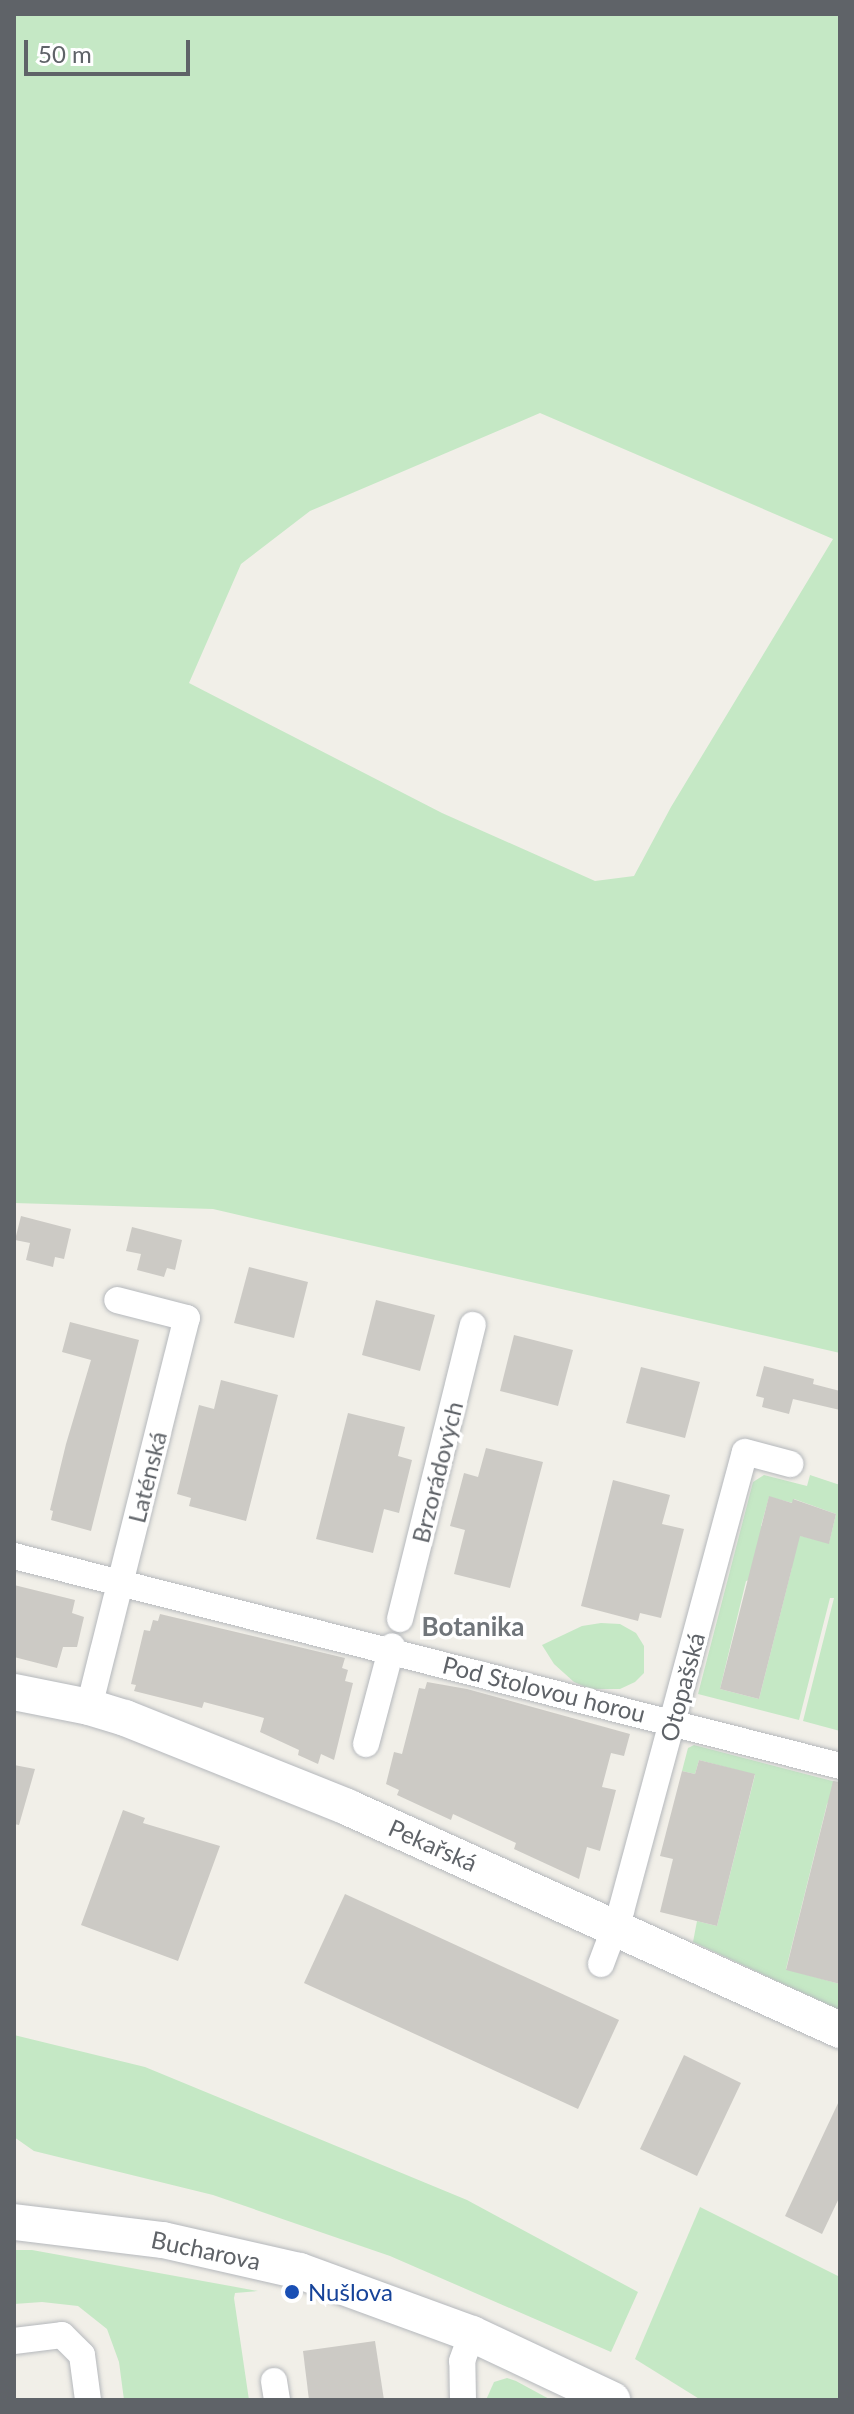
<!DOCTYPE html>
<meta charset="utf-8">
<style>
body{margin:0}
#map{position:relative;width:854px;height:2414px;overflow:hidden;background:#f1efe8;font-family:Lato,sans-serif}
div>[style]{position:absolute}
.green>*{inset:0;background:#c5e8c5}
.building>*{inset:0;background:#cccac5}
.roads{filter:drop-shadow(0 0 2px #b5b8bc) drop-shadow(0 0 2px #b5b8bc)}
.street>*{height:26px;margin:-13px;padding:0 13px;transform-origin:13px;border-radius:13px;background:#fff}
.secondary>*{height:36px;margin:-18px;padding:0 18px;transform-origin:18px;border-radius:18px;background:#fff}
.dots>*{width:22px;height:22px;translate:-50% -50%;box-sizing:border-box;border:4px solid #fff;border-radius:50%}
span{translate:-50% -50%;white-space:nowrap;text-align:center;line-height:1.15;-webkit-text-stroke:7px #fff;paint-order:stroke}
.street-label{font-size:24px;color:#5f6368}
.transit-label{font-size:24px;color:#164399}
.left{translate:0 -50%;text-align:left}
.neighbourhood-label{font-size:26px;color:#70757a;font-weight:700}
.frame{position:absolute;inset:0;border:16px solid #5f6368;pointer-events:none}
.scale{position:absolute;left:24px;top:40px;width:166px;height:36px;box-sizing:border-box;border:4px solid #5f6368;border-top:0;padding-left:10px;font-size:24px;line-height:28px;white-space:nowrap;color:#5f6368;-webkit-text-stroke:6px #fff;paint-order:stroke}
</style>
<div id="map">
<div class="green">
<i style="clip-path:polygon(evenodd,14px 14px,840px 14px,840px 1353px,213px 1209px,14px 1203px,14px 14px,540px 413px,833px 539px,671px 807px,634px 876px,595px 881px,442px 813px,189px 683px,241px 564px,310px 511px,540px 413px)"></i>
<i style="clip-path:polygon(evenodd,764px 1475px,807px 1486px,810px 1475px,840px 1485px,840px 1731px,803px 1721px,834px 1598px,830px 1598px,799px 1720px,698px 1694px,753px 1482px,764px 1475px,769px 1497px,793px 1503px,794px 1499px,836px 1514px,829px 1543px,761px 1526px,769px 1497px,764px 1475px,792px 1567px,759px 1699px,720px 1689px,746px 1581px,792px 1567px)"></i>
<i style="clip-path:polygon(601px 1623px,620px 1624px,636px 1633px,644px 1646px,644px 1673px,635px 1682px,620px 1689px,590px 1689px,574px 1682px,554px 1664px,542px 1645px,582px 1626px)"></i>
<i style="clip-path:polygon(694px 1745px,840px 1783px,827px 1804px,786px 1969px,840px 1984px,840px 2010px,693px 1942px,697px 1921px,717px 1926px,755px 1775px,699px 1760px,695px 1774px,682px 1771px,688px 1748px)"></i>
<i style="clip-path:polygon(14px 2035px,145px 2067px,467px 2200px,638px 2292px,611px 2352px,390px 2256px,213px 2195px,34px 2151px,14px 2137px)"></i>
<i style="clip-path:polygon(700px 2207px,840px 2277px,840px 2400px,701px 2400px,635px 2359px)"></i>
<i style="clip-path:polygon(14px 2250px,32px 2250px,258px 2291px,235px 2293px,234px 2298px,249px 2400px,124px 2400px,119px 2362px,107px 2329px,78px 2306px,42px 2302px,14px 2304px)"></i>
<i style="clip-path:polygon(507px 2378px,516px 2381px,551px 2400px,486px 2400px,494px 2382px)"></i>
</div>
<div class="building">
<i style="clip-path:polygon(21px 1216px,71px 1229px,64px 1259px,55px 1257px,53px 1267px,26px 1260px,30px 1243px,15px 1240px)"></i>
<i style="clip-path:polygon(132px 1227px,182px 1240px,175px 1270px,167px 1268px,164px 1277px,137px 1270px,141px 1254px,126px 1251px)"></i>
<i style="clip-path:polygon(249px 1267px,308px 1282px,294px 1338px,234px 1323px)"></i>
<i style="clip-path:polygon(376px 1300px,435px 1315px,420px 1371px,362px 1355px)"></i>
<i style="clip-path:polygon(70px 1322px,139px 1340px,91px 1531px,51px 1520px,53px 1511px,50px 1510px,66px 1444px,91px 1360px,62px 1352px)"></i>
<i style="clip-path:polygon(514px 1335px,573px 1350px,558px 1406px,500px 1391px)"></i>
<i style="clip-path:polygon(764px 1366px,814px 1379px,813px 1384px,840px 1391px,840px 1410px,793px 1399px,789px 1414px,762px 1407px,764px 1398px,756px 1396px)"></i>
<i style="clip-path:polygon(641px 1367px,700px 1382px,685px 1438px,626px 1423px)"></i>
<i style="clip-path:polygon(221px 1380px,278px 1395px,246px 1521px,189px 1506px,191px 1498px,177px 1494px,199px 1405px,214px 1409px)"></i>
<i style="clip-path:polygon(348px 1413px,405px 1427px,398px 1456px,412px 1460px,399px 1513px,384px 1509px,373px 1553px,316px 1539px)"></i>
<i style="clip-path:polygon(486px 1448px,543px 1462px,510px 1588px,454px 1574px,465px 1530px,450px 1526px,464px 1473px,478px 1477px)"></i>
<i style="clip-path:polygon(613px 1480px,670px 1495px,662px 1524px,684px 1529px,661px 1618px,640px 1613px,638px 1621px,581px 1606px)"></i>
<i style="clip-path:polygon(769px 1496px,792px 1503px,793px 1499px,836px 1514px,829px 1544px,800px 1536px,759px 1699px,720px 1689px)"></i>
<i style="clip-path:polygon(14px 1585px,75px 1600px,72px 1613px,84px 1617px,77px 1647px,63px 1647px,57px 1668px,14px 1657px)"></i>
<i style="clip-path:polygon(160px 1614px,345px 1658px,342px 1668px,348px 1670px,345px 1681px,353px 1683px,334px 1760px,321px 1754px,318px 1764px,298px 1755px,299px 1750px,260px 1732px,264px 1718px,204px 1702px,202px 1708px,134px 1691px,136px 1685px,131px 1684px,144px 1630px,150px 1631px,153px 1620px,158px 1621px)"></i>
<i style="clip-path:polygon(427px 1682px,467px 1689px,630px 1734px,624px 1756px,611px 1753px,602px 1787px,616px 1790px,600px 1851px,587px 1847px,579px 1879px,514px 1849px,516px 1843px,453px 1814px,451px 1820px,397px 1795px,399px 1790px,386px 1784px,394px 1752px,402px 1754px,419px 1688px,425px 1689px)"></i>
<i style="clip-path:polygon(699px 1760px,755px 1774px,717px 1926px,660px 1912px,673px 1859px,660px 1856px,682px 1771px,695px 1774px)"></i>
<i style="clip-path:polygon(14px 1765px,35px 1769px,19px 1825px,14px 1824px)"></i>
<i style="clip-path:polygon(833px 1781px,840px 1782px,840px 1984px,786px 1970px)"></i>
<i style="clip-path:polygon(123px 1810px,145px 1818px,143px 1823px,220px 1846px,178px 1961px,81px 1925px)"></i>
<i style="clip-path:polygon(345px 1894px,619px 2020px,578px 2109px,304px 1983px)"></i>
<i style="clip-path:polygon(684px 2055px,741px 2083px,697px 2176px,640px 2149px)"></i>
<i style="clip-path:polygon(840px 2099px,840px 2196px,822px 2234px,785px 2216px)"></i>
<i style="clip-path:polygon(375px 2341px,384px 2400px,309px 2400px,303px 2351px)"></i>
</div>
<div class="roads">
<div class="street">
<i style="left:14px;top:1556px;width:852px;rotate:14.26deg"></i>
<i style="left:400px;top:1619px;width:303px;rotate:-76.1deg"></i>
<i style="left:89px;top:1707px;width:401px;rotate:-75.9deg"></i>
<i style="left:187px;top:1318px;width:72px;rotate:-165.6deg"></i>
<i style="left:366px;top:1744px;width:101px;rotate:-75.1deg"></i>
<i style="left:601px;top:1964px;width:57px;rotate:-69.3deg"></i>
<i style="left:621px;top:1911px;width:475px;rotate:-74.9deg"></i>
<i style="left:745px;top:1452px;width:47px;rotate:14.9deg"></i>
<i style="left:14px;top:2341px;width:48px;rotate:-7.1deg"></i>
<i style="left:62px;top:2335px;width:28px;rotate:45deg"></i>
<i style="left:82px;top:2355px;width:45px;rotate:82.4deg"></i>
<i style="left:274px;top:2381px;width:19px;rotate:81deg"></i>
<i style="left:463px;top:2400px;width:39px;rotate:-91deg"></i>
<i style="left:462px;top:2361px;width:29px;rotate:-70deg"></i>
</div>
<div class="secondary">
<i style="left:14px;top:1692px;width:76px;rotate:11.3deg"></i>
<i style="left:89px;top:1707px;width:38px;rotate:17deg"></i>
<i style="left:125px;top:1718px;width:239px;rotate:21.8deg"></i>
<i style="left:347px;top:1807px;width:541px;rotate:24.34deg"></i>
<i style="left:14px;top:2222px;width:150px;rotate:6.9deg"></i>
<i style="left:163px;top:2240px;width:140px;rotate:12.8deg"></i>
<i style="left:300px;top:2271px;width:183px;rotate:20.1deg"></i>
<i style="left:472px;top:2334px;width:155px;rotate:25.2deg"></i>
</div>
</div>
<div class="dots">
<i style="left:292px;top:2292px;background:#1a4fb4"></i>
</div>
<div class="street-label">
<span style="left:437px;top:1472px;rotate:-76deg">Brzorádových</span>
<span style="left:147px;top:1477px;rotate:-76deg">Laténská</span>
<span style="left:682px;top:1687px;rotate:-75deg">Otopašská</span>
<span style="left:544px;top:1689px;rotate:14deg">Pod Stolovou horou</span>
<span style="left:433px;top:1845px;rotate:24deg">Pekařská</span>
<span style="left:206px;top:2250px;rotate:12deg">Bucharova</span>
</div>
<div class="transit-label">
<span class="left" style="left:308px;top:2292px">Nušlova</span>
</div>
<div class="neighbourhood-label">
<span style="left:473px;top:1627px">Botanika</span>
</div>
<div class="frame"></div>
<div class="scale">50 m</div>
</div>
